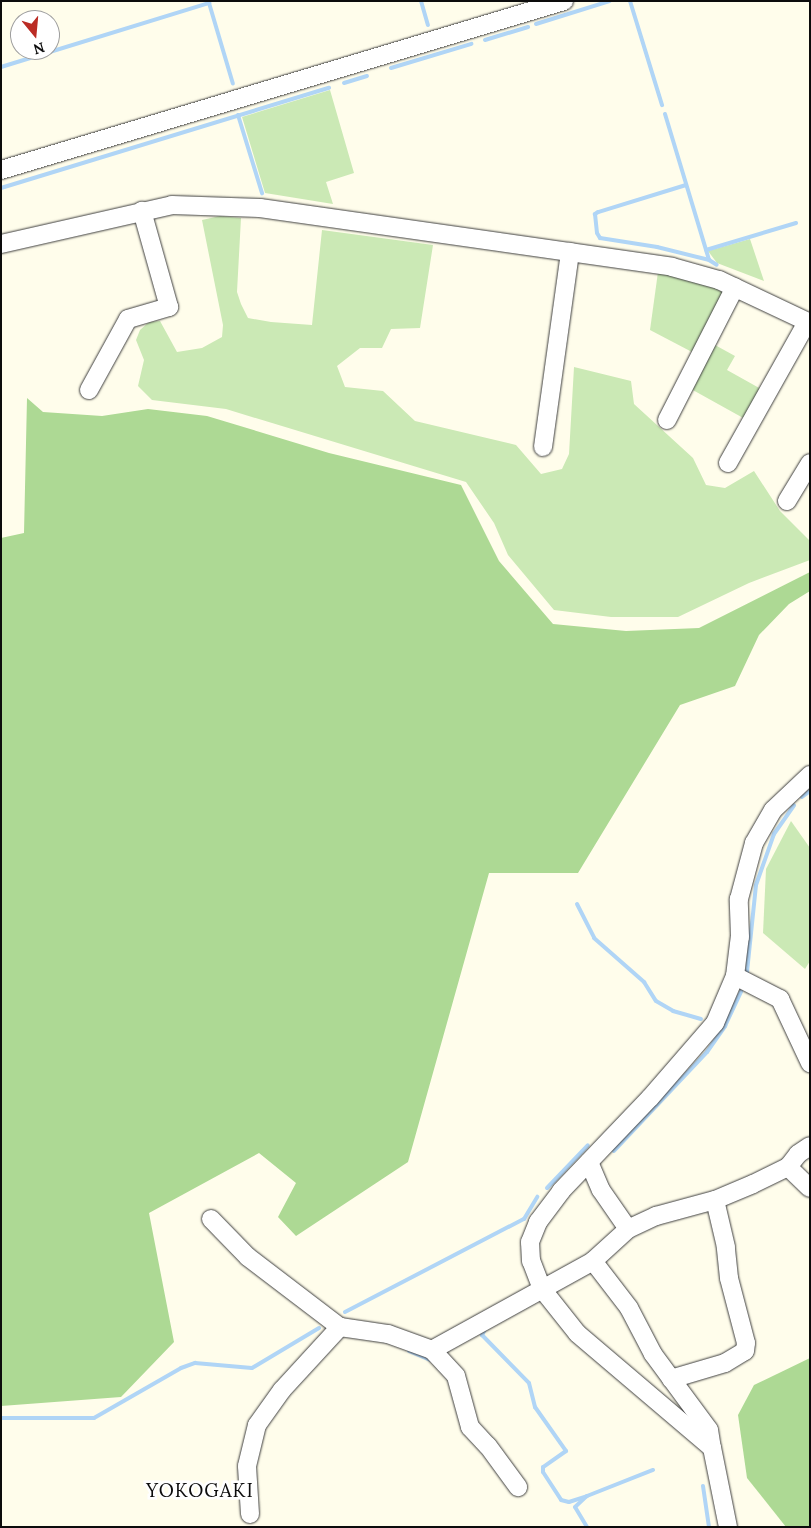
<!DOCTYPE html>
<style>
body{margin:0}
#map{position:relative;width:811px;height:1528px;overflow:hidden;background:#fffdeb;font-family:Lora,serif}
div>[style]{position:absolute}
.green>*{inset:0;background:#cbe9b5}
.forest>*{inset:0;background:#add994}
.stream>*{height:4px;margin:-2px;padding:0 2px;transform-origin:2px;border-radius:2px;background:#b0d5f6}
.roads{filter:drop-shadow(0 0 1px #3f3f3f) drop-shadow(0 0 1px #3f3f3f)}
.minor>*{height:18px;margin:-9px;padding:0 9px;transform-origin:9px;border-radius:9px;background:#fff}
span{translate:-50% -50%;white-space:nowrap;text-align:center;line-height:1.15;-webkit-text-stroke:5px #fff;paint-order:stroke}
.quarter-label{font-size:19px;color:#0c0c0c;letter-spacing:1px}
.frame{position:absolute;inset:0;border:2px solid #0c0c0c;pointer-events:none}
.north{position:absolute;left:10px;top:10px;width:50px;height:50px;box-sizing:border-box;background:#fff;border:1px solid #9e9e9e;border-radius:50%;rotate:163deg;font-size:14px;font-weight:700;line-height:20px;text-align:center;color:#0c0c0c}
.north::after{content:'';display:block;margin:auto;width:18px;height:22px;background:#bb2c24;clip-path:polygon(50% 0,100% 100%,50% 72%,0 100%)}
</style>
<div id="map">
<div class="green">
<i style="clip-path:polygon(330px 90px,354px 173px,326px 182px,333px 204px,265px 193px,242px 117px)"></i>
<i style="clip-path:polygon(220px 216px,241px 218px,237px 292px,241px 304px,248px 318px,271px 322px,312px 325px,322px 230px,433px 245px,420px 328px,391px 329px,382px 348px,360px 348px,337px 366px,345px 387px,383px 391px,415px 421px,516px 445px,541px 474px,562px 469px,569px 454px,574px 367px,631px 381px,634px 404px,693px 458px,706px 485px,725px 488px,754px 471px,780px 511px,810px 541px,810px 560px,749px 583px,678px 617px,611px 617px,554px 610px,508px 555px,494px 523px,466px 482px,226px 409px,152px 400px,138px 386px,144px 360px,136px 340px,140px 330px,149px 322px,160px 321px,177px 352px,202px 348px,222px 337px,223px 325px,202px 220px)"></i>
<i style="clip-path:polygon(750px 239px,764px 281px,717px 263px,708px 251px)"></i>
<i style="clip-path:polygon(658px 272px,701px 281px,727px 291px,692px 352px,650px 330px)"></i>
<i style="clip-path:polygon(715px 345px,735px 356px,727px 370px,761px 389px,745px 419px,691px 389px)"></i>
<i style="clip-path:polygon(791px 821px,810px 848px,810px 961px,805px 969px,763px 933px,766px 869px)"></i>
</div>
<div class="forest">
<i style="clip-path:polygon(27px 398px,43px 412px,102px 416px,148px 409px,207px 416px,329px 453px,461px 485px,499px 561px,553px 624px,626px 631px,699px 628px,810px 572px,810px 591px,789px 604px,759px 635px,735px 686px,680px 705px,578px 873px,489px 873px,408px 1162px,296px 1236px,278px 1217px,296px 1183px,259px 1153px,149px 1213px,174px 1342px,121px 1397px,1px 1406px,1px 538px,24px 533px)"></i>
<i style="clip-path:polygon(810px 1358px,810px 1527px,786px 1527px,747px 1478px,738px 1415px,754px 1385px)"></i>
</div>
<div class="stream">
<i style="left:421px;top:1px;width:25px;rotate:74deg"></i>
<i style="left:630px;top:1px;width:109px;rotate:72.9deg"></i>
<i style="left:536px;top:24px;width:77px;rotate:-17.3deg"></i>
<i style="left:485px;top:40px;width:45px;rotate:-16.8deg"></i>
<i style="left:1px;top:67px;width:218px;rotate:-17.1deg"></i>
<i style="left:209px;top:3px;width:84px;rotate:73.5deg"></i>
<i style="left:391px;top:68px;width:84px;rotate:-16.7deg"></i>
<i style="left:344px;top:83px;width:24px;rotate:-17deg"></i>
<i style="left:665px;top:114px;width:152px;rotate:73.2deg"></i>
<i style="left:709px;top:260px;width:9px;rotate:32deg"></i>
<i style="left:238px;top:115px;width:82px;rotate:72.9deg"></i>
<i style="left:686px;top:185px;width:92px;rotate:162.9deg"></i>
<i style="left:598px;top:212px;width:4px;rotate:146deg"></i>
<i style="left:595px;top:214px;width:19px;rotate:84deg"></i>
<i style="left:597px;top:233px;width:6px;rotate:59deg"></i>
<i style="left:600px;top:238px;width:58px;rotate:9deg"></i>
<i style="left:657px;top:247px;width:54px;rotate:14deg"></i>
<i style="left:1px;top:188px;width:343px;rotate:-17deg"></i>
<i style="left:706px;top:250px;width:94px;rotate:-16.7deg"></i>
<i style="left:802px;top:797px;width:10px;rotate:-37deg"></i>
<i style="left:577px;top:904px;width:38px;rotate:63deg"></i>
<i style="left:594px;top:938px;width:67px;rotate:41.3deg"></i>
<i style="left:644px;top:982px;width:22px;rotate:58deg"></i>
<i style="left:656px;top:1001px;width:20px;rotate:30deg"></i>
<i style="left:673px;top:1011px;width:29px;rotate:16deg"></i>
<i style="left:747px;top:972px;width:87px;rotate:-84.1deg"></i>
<i style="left:756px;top:885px;width:54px;rotate:-70.6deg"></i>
<i style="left:774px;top:834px;width:35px;rotate:-55deg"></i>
<i style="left:614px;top:1151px;width:136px;rotate:-46.8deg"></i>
<i style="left:707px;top:1052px;width:32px;rotate:-55deg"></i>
<i style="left:725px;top:1026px;width:38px;rotate:-65deg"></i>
<i style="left:547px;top:1188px;width:59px;rotate:-46.4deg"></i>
<i style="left:345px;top:1312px;width:202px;rotate:-27.5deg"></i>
<i style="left:524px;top:1219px;width:26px;rotate:-59deg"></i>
<i style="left:485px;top:1329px;width:7px;rotate:117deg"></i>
<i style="left:482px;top:1335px;width:67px;rotate:45.6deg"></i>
<i style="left:529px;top:1383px;width:25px;rotate:76deg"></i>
<i style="left:535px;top:1407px;width:54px;rotate:54.8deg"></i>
<i style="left:566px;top:1451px;width:28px;rotate:145deg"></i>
<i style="left:543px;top:1467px;width:5px;rotate:90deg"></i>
<i style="left:543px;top:1472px;width:33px;rotate:57deg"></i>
<i style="left:561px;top:1500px;width:8px;rotate:14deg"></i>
<i style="left:569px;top:1502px;width:19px;rotate:-18deg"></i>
<i style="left:409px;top:1351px;width:23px;rotate:23deg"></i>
<i style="left:1px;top:1418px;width:93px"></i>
<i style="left:94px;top:1418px;width:100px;rotate:-29.9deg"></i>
<i style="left:181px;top:1368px;width:15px;rotate:-20deg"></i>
<i style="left:195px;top:1363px;width:57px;rotate:5deg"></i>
<i style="left:252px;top:1368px;width:78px;rotate:-30.8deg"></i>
<i style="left:703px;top:1486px;width:41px;rotate:81.7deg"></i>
<i style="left:587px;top:1527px;width:23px;rotate:-121deg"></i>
<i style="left:575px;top:1507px;width:16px;rotate:-43deg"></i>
<i style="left:587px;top:1496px;width:71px;rotate:-21.5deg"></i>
</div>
<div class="roads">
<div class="minor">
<i style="left:1px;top:170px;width:588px;rotate:-16.71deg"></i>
<i style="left:1px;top:244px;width:175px;rotate:-12.8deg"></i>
<i style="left:172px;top:205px;width:88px;rotate:2deg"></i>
<i style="left:260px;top:208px;width:416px;rotate:8.1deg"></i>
<i style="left:672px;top:267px;width:49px;rotate:15.5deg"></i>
<i style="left:719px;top:280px;width:101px;rotate:25.3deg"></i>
<i style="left:89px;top:390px;width:81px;rotate:-61.2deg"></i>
<i style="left:128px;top:319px;width:43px;rotate:-16.3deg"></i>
<i style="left:169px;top:307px;width:100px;rotate:-105.7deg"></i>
<i style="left:667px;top:420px;width:149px;rotate:-62.9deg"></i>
<i style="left:543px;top:447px;width:197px;rotate:-82.1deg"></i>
<i style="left:728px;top:463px;width:162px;rotate:-60.7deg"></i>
<i style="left:787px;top:501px;width:44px;rotate:-58.8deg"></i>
<i style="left:735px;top:976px;width:51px;rotate:27.1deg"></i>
<i style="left:780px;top:999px;width:71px;rotate:64.9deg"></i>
<i style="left:589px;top:1162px;width:30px;rotate:67deg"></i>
<i style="left:601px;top:1190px;width:47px;rotate:55.3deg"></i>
<i style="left:788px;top:1167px;width:30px;rotate:44deg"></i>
<i style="left:211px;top:1219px;width:53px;rotate:45.8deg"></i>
<i style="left:248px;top:1257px;width:116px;rotate:37.3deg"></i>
<i style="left:340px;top:1327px;width:49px;rotate:8.3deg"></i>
<i style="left:388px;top:1334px;width:47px;rotate:20deg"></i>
<i style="left:432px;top:1350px;width:184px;rotate:-28.9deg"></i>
<i style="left:593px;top:1261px;width:47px;rotate:-42.4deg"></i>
<i style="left:628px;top:1229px;width:31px;rotate:-25deg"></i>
<i style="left:656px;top:1216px;width:61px;rotate:-15.2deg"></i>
<i style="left:715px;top:1200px;width:41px;rotate:-22.8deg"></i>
<i style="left:753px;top:1184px;width:39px;rotate:-26deg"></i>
<i style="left:788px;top:1167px;width:16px;rotate:-52deg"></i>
<i style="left:798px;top:1154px;width:14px;rotate:-34deg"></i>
<i style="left:593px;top:1261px;width:59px;rotate:52.5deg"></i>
<i style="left:629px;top:1308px;width:52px;rotate:62.4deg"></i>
<i style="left:653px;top:1354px;width:94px;rotate:53.6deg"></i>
<i style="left:709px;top:1430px;width:18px;rotate:81deg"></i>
<i style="left:432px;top:1350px;width:35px;rotate:47deg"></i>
<i style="left:456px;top:1376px;width:53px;rotate:74.6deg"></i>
<i style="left:470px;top:1427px;width:26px;rotate:47deg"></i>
<i style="left:488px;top:1446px;width:51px;rotate:53.8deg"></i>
<i style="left:671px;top:1379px;width:56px;rotate:-16.5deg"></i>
<i style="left:725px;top:1363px;width:23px;rotate:-31deg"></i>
<i style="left:745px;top:1351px;width:8px;rotate:-83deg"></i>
<i style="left:746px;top:1343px;width:67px;rotate:-104.7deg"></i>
<i style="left:729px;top:1278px;width:31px;rotate:-96deg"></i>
<i style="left:726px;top:1247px;width:48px;rotate:-103.2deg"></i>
<i style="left:250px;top:1514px;width:48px;rotate:-93.6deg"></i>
<i style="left:247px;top:1466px;width:42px;rotate:-76.3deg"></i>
<i style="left:257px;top:1425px;width:43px;rotate:-54.5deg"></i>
<i style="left:282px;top:1390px;width:86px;rotate:-47.4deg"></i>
<i style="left:728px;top:1527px;width:81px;rotate:-101.4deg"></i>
<i style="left:712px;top:1448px;width:177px;rotate:-139.6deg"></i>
<i style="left:577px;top:1333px;width:56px;rotate:-128.5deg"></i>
<i style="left:542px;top:1289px;width:30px;rotate:-111deg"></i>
<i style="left:531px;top:1261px;width:19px;rotate:-93deg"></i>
<i style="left:530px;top:1242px;width:22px;rotate:-68deg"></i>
<i style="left:538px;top:1222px;width:39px;rotate:-53deg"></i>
<i style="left:561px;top:1191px;width:129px;rotate:-46.3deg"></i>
<i style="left:650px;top:1098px;width:99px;rotate:-49.1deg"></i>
<i style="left:715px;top:1023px;width:51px;rotate:-66.9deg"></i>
<i style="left:735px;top:976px;width:39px;rotate:-83deg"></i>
<i style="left:740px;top:937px;width:38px;rotate:-92deg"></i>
<i style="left:739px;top:899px;width:58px;rotate:-75deg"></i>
<i style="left:754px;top:843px;width:38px;rotate:-60deg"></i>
<i style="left:773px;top:810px;width:51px;rotate:-43.4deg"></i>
</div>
</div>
<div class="quarter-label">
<span style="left:200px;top:1491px">YOKOGAKI</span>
</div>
<div class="frame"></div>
<div class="north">N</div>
</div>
